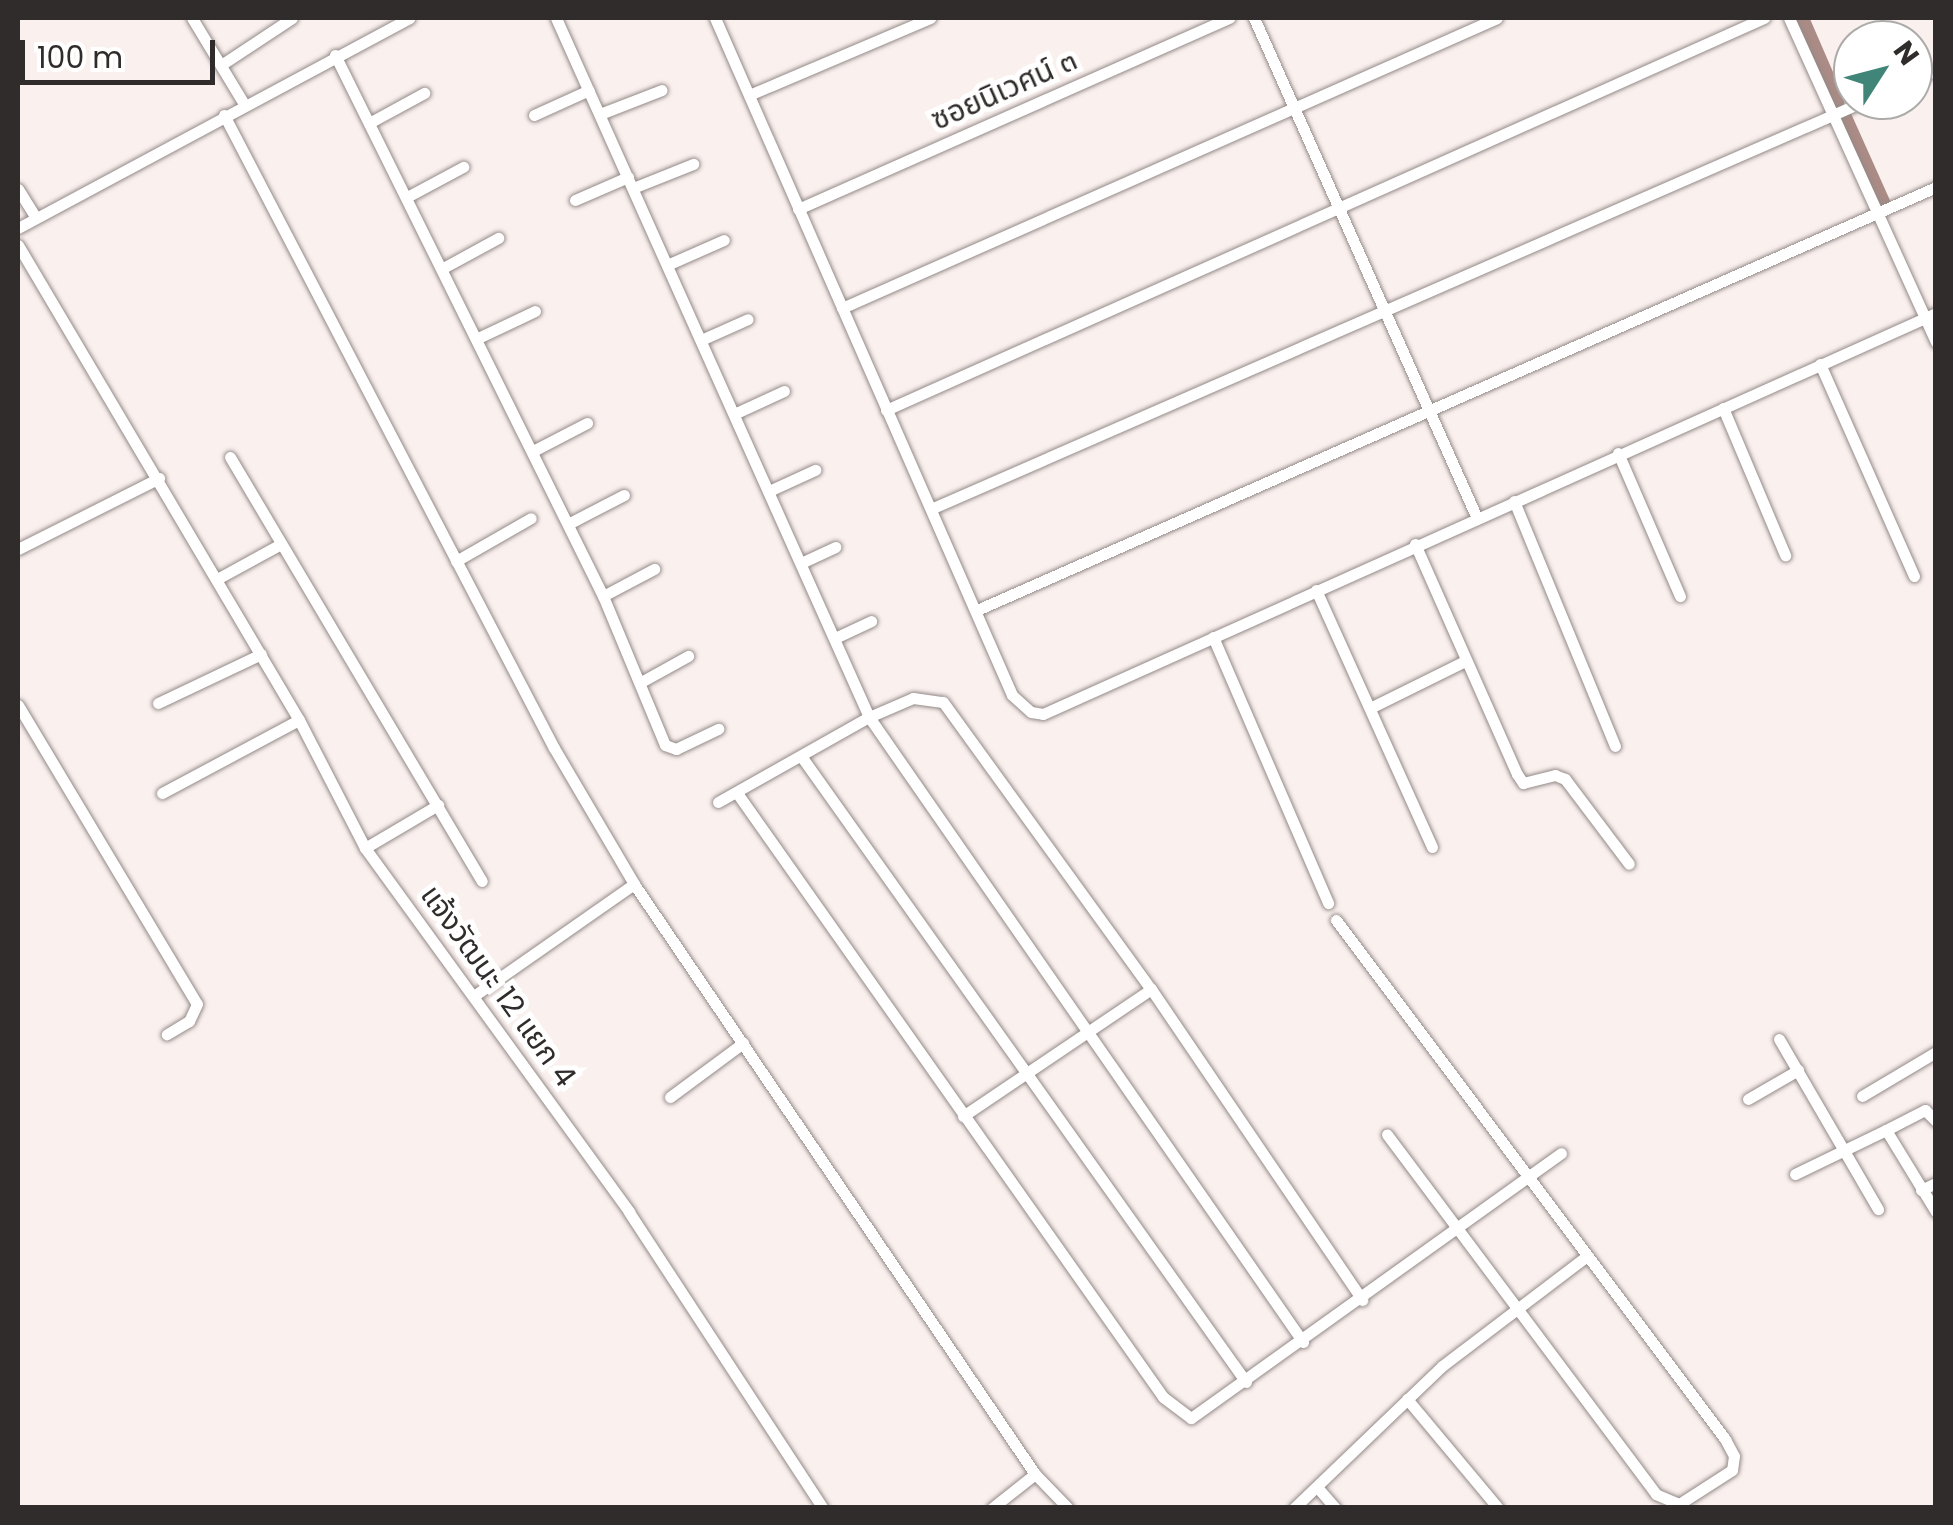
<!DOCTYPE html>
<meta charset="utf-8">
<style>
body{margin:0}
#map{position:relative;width:1953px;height:1525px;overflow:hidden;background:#faf0ee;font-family:Poppins,"Noto Sans Thai",sans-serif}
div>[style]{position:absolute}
.canal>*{height:14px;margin:-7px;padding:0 7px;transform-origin:7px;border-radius:7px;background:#ab8b85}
.roads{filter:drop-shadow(0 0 2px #938a88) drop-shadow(0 0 2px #938a88)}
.minor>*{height:11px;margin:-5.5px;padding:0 5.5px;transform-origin:5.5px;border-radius:5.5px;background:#fff}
span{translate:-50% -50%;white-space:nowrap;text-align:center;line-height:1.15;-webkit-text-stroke:10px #fff;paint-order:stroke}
.street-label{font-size:30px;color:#302c2b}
.frame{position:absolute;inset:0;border:20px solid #302c2b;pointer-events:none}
.north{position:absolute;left:1833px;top:20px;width:100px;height:100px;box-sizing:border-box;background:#fff;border:2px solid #acabaa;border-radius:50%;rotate:54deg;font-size:28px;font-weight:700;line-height:40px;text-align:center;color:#302c2b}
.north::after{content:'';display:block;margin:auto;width:35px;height:45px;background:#418579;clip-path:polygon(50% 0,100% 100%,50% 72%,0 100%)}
.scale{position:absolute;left:20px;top:40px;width:195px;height:45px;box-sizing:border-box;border:5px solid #302c2b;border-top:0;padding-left:12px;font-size:30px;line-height:35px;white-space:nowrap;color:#302c2b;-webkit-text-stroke:8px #fff;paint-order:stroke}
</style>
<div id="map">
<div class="canal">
<i style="left:1802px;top:18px;width:90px;rotate:66.6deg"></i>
<i style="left:1845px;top:117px;width:95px;rotate:65.9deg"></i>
</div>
<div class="roads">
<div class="minor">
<i style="left:192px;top:18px;width:100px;rotate:58.8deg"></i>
<i style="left:556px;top:18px;width:766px;rotate:65.88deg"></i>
<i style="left:869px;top:717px;width:761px;rotate:55.22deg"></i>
<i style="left:715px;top:18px;width:739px;rotate:66.31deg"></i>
<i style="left:1012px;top:695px;width:25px;rotate:42deg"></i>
<i style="left:1031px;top:712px;width:12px;rotate:9deg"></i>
<i style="left:1043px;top:714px;width:979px;rotate:-24.18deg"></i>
<i style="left:1254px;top:18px;width:545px;rotate:65.97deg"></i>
<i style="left:1789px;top:18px;width:356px;rotate:65.6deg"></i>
<i style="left:335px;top:55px;width:604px;rotate:63.65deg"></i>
<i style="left:603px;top:596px;width:161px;rotate:67.4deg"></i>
<i style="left:665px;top:745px;width:12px;rotate:20deg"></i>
<i style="left:676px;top:749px;width:47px;rotate:-25.5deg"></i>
<i style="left:221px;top:65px;width:85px;rotate:-33.5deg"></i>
<i style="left:1913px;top:80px;width:25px;rotate:-23deg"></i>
<i style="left:749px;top:95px;width:197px;rotate:-23deg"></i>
<i style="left:600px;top:114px;width:66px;rotate:-21.2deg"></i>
<i style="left:224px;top:115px;width:714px;rotate:62.47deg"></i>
<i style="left:554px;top:748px;width:158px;rotate:59.5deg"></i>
<i style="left:634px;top:884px;width:713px;rotate:55.8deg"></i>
<i style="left:1035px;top:1474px;width:47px;rotate:45.9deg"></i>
<i style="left:534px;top:115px;width:60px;rotate:-24.4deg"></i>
<i style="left:369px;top:123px;width:63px;rotate:-28.6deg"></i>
<i style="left:633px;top:188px;width:65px;rotate:-21.8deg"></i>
<i style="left:18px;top:189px;width:34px;rotate:58deg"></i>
<i style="left:407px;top:197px;width:64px;rotate:-28.2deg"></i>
<i style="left:575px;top:200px;width:58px;rotate:-23.5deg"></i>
<i style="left:798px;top:209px;width:472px;rotate:-23.9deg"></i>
<i style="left:18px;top:228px;width:444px;rotate:-28.2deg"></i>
<i style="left:18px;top:245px;width:552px;rotate:59.39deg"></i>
<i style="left:299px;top:720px;width:144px;rotate:62.7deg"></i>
<i style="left:365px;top:848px;width:450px;rotate:54deg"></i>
<i style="left:629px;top:1212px;width:354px;rotate:56.8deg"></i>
<i style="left:667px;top:265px;width:62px;rotate:-23.7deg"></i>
<i style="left:443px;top:268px;width:63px;rotate:-28.6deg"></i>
<i style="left:842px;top:308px;width:716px;rotate:-23.88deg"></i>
<i style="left:478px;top:338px;width:63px;rotate:-25.3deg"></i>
<i style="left:701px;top:340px;width:51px;rotate:-24.1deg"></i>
<i style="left:1820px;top:364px;width:232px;rotate:66.1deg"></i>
<i style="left:1723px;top:408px;width:160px;rotate:67.1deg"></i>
<i style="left:886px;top:410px;width:962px;rotate:-24.06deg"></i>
<i style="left:734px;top:414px;width:55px;rotate:-24.7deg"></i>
<i style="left:533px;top:451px;width:61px;rotate:-27.4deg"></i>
<i style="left:1618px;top:453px;width:156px;rotate:66.6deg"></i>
<i style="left:230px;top:457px;width:493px;rotate:59.3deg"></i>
<i style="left:769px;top:491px;width:51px;rotate:-24.5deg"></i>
<i style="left:1514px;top:501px;width:265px;rotate:67.6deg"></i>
<i style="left:933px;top:508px;width:1019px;rotate:-23.6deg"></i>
<i style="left:568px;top:524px;width:63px;rotate:-27.4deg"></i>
<i style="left:1415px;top:544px;width:252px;rotate:66.1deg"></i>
<i style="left:1517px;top:774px;width:11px;rotate:56deg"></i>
<i style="left:1523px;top:783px;width:33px;rotate:-14deg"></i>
<i style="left:1555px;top:775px;width:11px;rotate:22deg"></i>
<i style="left:1565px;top:779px;width:106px;rotate:53deg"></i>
<i style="left:18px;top:549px;width:158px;rotate:-26.7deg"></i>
<i style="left:456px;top:561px;width:86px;rotate:-29.8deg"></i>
<i style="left:801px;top:563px;width:38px;rotate:-25deg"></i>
<i style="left:217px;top:579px;width:71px;rotate:-28.7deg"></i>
<i style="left:1316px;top:590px;width:282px;rotate:65.7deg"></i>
<i style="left:603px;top:596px;width:58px;rotate:-27.9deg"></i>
<i style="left:977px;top:610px;width:1048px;rotate:-23.8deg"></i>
<i style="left:1213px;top:637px;width:290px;rotate:66.6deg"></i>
<i style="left:835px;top:638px;width:40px;rotate:-25deg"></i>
<i style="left:641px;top:682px;width:54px;rotate:-29deg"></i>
<i style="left:158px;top:703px;width:114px;rotate:-25.4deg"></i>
<i style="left:18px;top:705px;width:348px;rotate:59.1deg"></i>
<i style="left:197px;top:1004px;width:19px;rotate:115deg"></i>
<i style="left:189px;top:1021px;width:26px;rotate:149deg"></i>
<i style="left:1370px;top:708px;width:106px;rotate:-26.3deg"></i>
<i style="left:801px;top:756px;width:768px;rotate:54.59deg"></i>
<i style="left:162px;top:793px;width:155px;rotate:-28.1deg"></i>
<i style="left:737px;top:793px;width:739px;rotate:54.8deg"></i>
<i style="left:1163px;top:1397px;width:35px;rotate:37deg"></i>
<i style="left:1191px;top:1418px;width:455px;rotate:-35.6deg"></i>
<i style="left:718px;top:802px;width:173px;rotate:-29.4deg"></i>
<i style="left:869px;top:717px;width:48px;rotate:-23.4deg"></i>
<i style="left:913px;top:698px;width:30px;rotate:8deg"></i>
<i style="left:943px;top:702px;width:354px;rotate:54.1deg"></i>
<i style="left:1151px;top:989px;width:376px;rotate:55.8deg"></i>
<i style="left:365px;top:848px;width:85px;rotate:-30.5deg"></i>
<i style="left:1336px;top:920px;width:649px;rotate:53.15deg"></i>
<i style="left:1725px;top:1439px;width:19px;rotate:62deg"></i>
<i style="left:1734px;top:1456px;width:14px;rotate:98deg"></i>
<i style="left:1732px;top:1470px;width:63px;rotate:147.3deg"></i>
<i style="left:1679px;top:1504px;width:25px;rotate:-157deg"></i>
<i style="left:1656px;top:1494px;width:449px;rotate:-126.8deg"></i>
<i style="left:475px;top:995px;width:194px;rotate:-34.9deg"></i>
<i style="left:1779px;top:1039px;width:197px;rotate:59.8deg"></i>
<i style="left:1862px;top:1096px;width:86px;rotate:-30.7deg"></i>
<i style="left:670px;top:1097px;width:91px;rotate:-36.5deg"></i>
<i style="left:1748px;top:1099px;width:58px;rotate:-30.1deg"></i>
<i style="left:963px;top:1116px;width:227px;rotate:-34deg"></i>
<i style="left:1886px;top:1130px;width:44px;rotate:-27.1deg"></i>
<i style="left:1925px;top:1110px;width:16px;rotate:45deg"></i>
<i style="left:1795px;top:1174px;width:101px;rotate:-25.8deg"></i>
<i style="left:1886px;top:1130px;width:96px;rotate:58.6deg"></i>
<i style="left:1921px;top:1190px;width:17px;rotate:-25deg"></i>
<i style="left:1407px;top:1399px;width:142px;rotate:50.1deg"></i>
<i style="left:1317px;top:1487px;width:28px;rotate:49deg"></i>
<i style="left:992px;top:1508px;width:55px;rotate:-38.3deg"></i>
<i style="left:1294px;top:1508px;width:205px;rotate:-43.8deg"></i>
<i style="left:1442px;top:1366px;width:182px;rotate:-37.2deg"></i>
</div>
</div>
<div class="street-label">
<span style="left:1004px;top:90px;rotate:-24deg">ซอยนิเวศน์ ๓</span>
<span style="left:498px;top:986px;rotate:54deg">แจ้งวัฒนะ 12 แยก 4</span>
</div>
<div class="frame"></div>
<div class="north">N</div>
<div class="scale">100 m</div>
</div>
